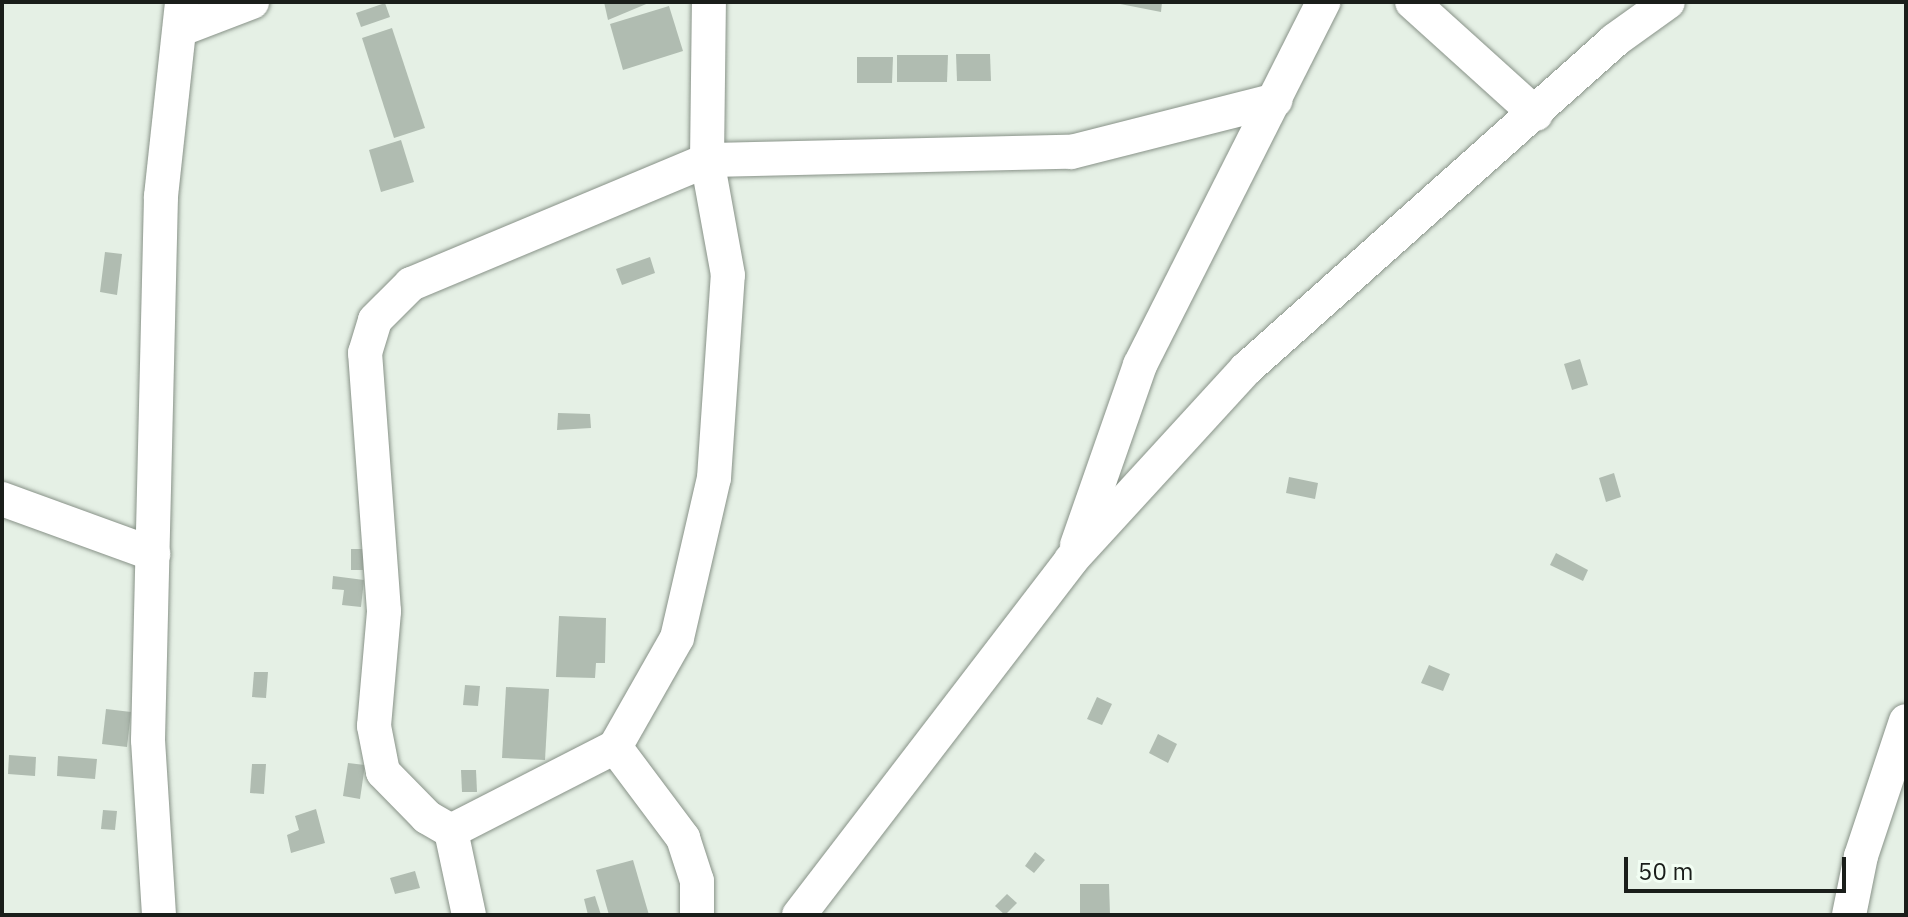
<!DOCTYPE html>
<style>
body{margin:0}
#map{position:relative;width:1908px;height:917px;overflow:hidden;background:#e5f0e5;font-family:"IBM Plex Sans",sans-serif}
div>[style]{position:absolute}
.building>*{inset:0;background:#b0bcb1}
.roads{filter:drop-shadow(0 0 2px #889288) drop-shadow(0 0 2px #889288)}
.minor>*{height:34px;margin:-17px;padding:0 17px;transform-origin:17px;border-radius:17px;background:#fff}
span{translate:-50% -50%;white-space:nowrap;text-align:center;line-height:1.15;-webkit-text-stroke:6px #f2fef3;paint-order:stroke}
.frame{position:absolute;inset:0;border:4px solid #1a1e1a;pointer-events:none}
.scale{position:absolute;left:1624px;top:857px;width:222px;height:36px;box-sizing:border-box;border:4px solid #1a1e1a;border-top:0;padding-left:10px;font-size:24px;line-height:28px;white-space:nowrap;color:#1a1e1a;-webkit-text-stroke:6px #f2fef3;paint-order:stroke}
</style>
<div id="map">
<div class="building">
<i style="clip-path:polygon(604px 2px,651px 2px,608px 20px)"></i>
<i style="clip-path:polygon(1110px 2px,1162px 2px,1161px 12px)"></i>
<i style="clip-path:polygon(385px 3px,390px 17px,361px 27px,356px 13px)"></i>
<i style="clip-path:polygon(669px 6px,683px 51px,623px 70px,610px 24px)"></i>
<i style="clip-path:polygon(392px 28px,425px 128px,394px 138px,362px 38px)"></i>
<i style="clip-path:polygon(956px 54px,990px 54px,991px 81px,957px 81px)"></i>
<i style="clip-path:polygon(897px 55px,948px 55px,947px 82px,897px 82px)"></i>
<i style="clip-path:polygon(857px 57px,893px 57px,892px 83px,857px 83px)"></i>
<i style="clip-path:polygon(401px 140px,414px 182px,381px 192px,369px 150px)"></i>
<i style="clip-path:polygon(105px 252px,122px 254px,117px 295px,100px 292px)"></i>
<i style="clip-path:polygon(650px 257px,655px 273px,622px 285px,616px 269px)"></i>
<i style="clip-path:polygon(1580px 359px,1588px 385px,1572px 390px,1564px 364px)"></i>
<i style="clip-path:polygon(558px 413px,590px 414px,591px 428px,557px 430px)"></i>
<i style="clip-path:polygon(1614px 473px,1621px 497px,1606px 502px,1599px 478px)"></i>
<i style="clip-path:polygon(1289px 477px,1318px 483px,1315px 499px,1286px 493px)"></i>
<i style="clip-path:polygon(351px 549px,363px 549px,363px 570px,351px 570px)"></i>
<i style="clip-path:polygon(1556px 553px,1588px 570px,1583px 581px,1550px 565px)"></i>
<i style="clip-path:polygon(333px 576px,364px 580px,361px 607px,342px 605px,344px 590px,332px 589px)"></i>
<i style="clip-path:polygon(559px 616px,606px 618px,605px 663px,596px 663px,595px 678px,556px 677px)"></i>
<i style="clip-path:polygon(1429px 665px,1450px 674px,1443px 691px,1421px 683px)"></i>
<i style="clip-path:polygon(254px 672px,268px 672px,266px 698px,252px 697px)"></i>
<i style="clip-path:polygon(465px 685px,480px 686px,478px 706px,463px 705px)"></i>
<i style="clip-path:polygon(506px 687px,549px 689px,545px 760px,502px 758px)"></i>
<i style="clip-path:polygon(1097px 697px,1112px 704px,1102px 725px,1087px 719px)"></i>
<i style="clip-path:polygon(106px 709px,131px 712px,127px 747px,102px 744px)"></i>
<i style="clip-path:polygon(1158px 734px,1177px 744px,1168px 763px,1149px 753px)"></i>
<i style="clip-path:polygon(9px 755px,36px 757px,35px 776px,8px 774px)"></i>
<i style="clip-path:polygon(58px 756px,97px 759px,95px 779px,57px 776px)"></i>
<i style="clip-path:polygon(348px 763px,365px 765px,360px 799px,343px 796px)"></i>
<i style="clip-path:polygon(252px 764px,266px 764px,264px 794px,250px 793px)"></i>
<i style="clip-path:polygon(461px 770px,476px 770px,477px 792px,462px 792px)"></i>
<i style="clip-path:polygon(316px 809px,325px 843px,291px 853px,287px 835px,299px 830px,295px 816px)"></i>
<i style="clip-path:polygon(103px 810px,117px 811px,115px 830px,101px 829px)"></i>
<i style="clip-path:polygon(1035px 852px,1045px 860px,1034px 873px,1025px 866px)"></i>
<i style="clip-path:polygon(633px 860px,649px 915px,609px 915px,596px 870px)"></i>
<i style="clip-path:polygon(415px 871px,420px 888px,395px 894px,390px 878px)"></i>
<i style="clip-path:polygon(1080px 884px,1109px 884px,1110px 914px,1080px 914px)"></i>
<i style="clip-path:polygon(1007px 894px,1017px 903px,1005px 915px,995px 906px)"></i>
<i style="clip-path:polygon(595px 896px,601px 915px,588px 915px,584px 899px)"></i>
</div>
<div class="roads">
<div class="minor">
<i style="left:1412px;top:2px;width:167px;rotate:42.1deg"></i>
<i style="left:184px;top:28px;width:73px;rotate:-20.9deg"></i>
<i style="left:2px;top:499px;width:161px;rotate:20deg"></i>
<i style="left:1077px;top:545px;width:191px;rotate:-70.7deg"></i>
<i style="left:1140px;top:365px;width:407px;rotate:-63.2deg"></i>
<i style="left:615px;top:747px;width:114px;rotate:53.2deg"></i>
<i style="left:683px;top:838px;width:45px;rotate:72deg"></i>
<i style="left:697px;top:881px;width:34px;rotate:90deg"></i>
<i style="left:451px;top:831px;width:28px;rotate:-150deg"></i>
<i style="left:427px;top:817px;width:63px;rotate:-134.4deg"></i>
<i style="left:383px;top:772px;width:47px;rotate:-101.1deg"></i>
<i style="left:374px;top:726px;width:115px;rotate:-85deg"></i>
<i style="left:384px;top:611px;width:259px;rotate:-94.2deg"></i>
<i style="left:365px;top:353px;width:34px;rotate:-73deg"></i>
<i style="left:375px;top:320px;width:51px;rotate:-45deg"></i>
<i style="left:411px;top:284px;width:321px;rotate:-22.7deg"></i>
<i style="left:707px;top:160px;width:364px;rotate:-1.3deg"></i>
<i style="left:1071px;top:152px;width:211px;rotate:-14.2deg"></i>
<i style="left:159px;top:915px;width:175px;rotate:-93.6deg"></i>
<i style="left:148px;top:740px;width:544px;rotate:-88.63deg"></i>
<i style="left:161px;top:196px;width:195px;rotate:-83.8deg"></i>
<i style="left:469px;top:915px;width:86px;rotate:-102.1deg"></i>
<i style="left:451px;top:831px;width:184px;rotate:-27.1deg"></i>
<i style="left:615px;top:747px;width:125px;rotate:-60.4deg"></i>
<i style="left:677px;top:638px;width:164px;rotate:-77deg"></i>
<i style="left:714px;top:478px;width:203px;rotate:-86.1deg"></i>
<i style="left:728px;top:275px;width:117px;rotate:-100.3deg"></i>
<i style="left:707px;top:160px;width:158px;rotate:-89.3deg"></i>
<i style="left:799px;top:915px;width:447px;rotate:-52.5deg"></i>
<i style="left:1071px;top:560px;width:259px;rotate:-47.5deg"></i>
<i style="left:1246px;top:369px;width:494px;rotate:-41.7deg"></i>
<i style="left:1615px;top:40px;width:65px;rotate:-35.6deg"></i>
<i style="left:1849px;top:915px;width:60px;rotate:-78.5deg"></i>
<i style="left:1861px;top:856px;width:142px;rotate:-71.6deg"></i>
</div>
</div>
<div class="frame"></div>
<div class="scale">50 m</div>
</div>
